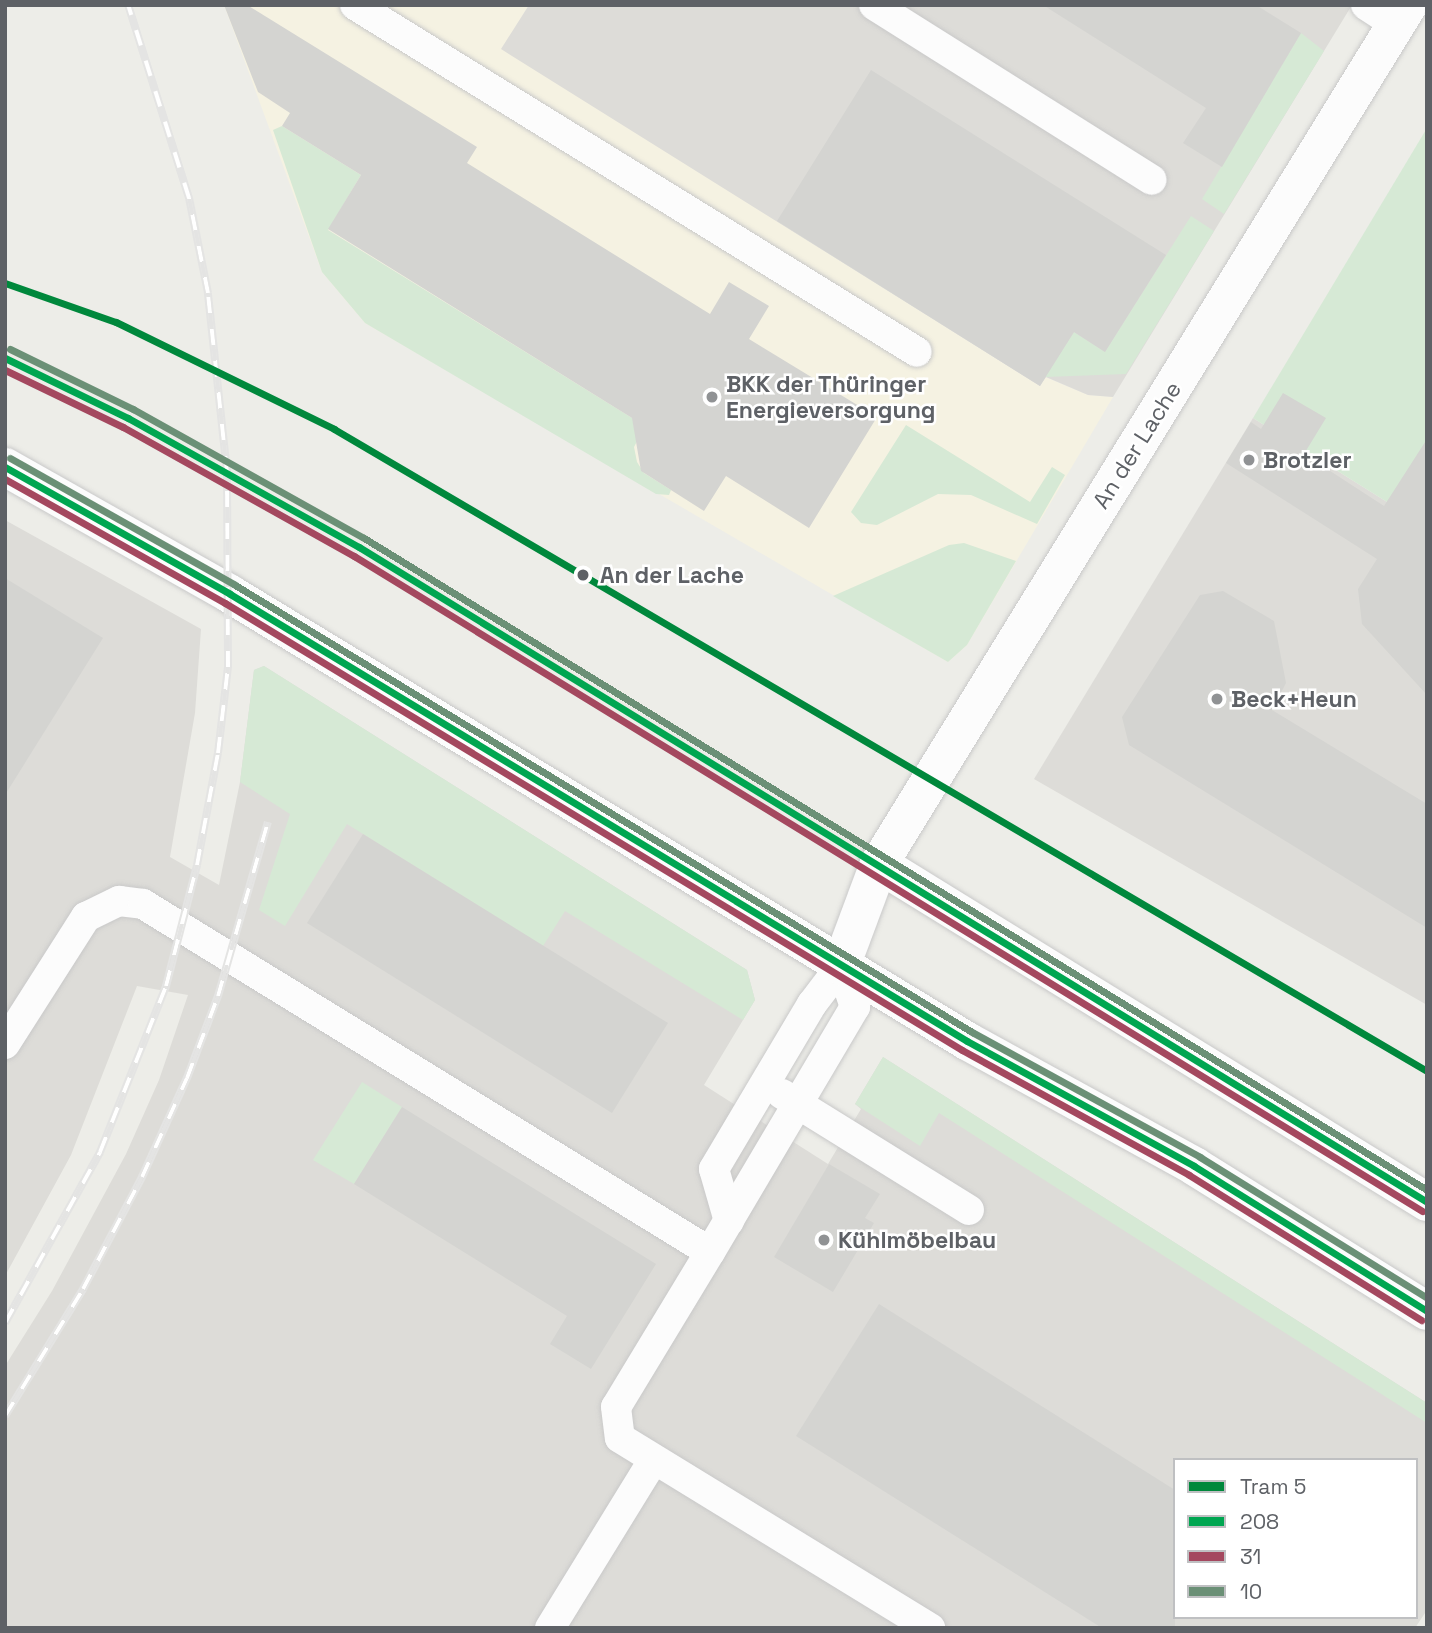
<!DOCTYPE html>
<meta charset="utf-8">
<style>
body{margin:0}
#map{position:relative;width:1432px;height:1633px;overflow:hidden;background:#edede8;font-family:"Space Grotesk",sans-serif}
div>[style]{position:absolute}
.commercial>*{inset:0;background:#f5f2e2}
.industrial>*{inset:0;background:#dddcd8}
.green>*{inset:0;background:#d6e9d5}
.building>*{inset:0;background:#d4d4d1}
.roads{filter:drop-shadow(0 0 2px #c9c9c9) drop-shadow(0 0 2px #c9c9c9)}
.service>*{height:30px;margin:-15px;padding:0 15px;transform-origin:15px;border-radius:15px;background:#fcfcfc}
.minor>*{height:38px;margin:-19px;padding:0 19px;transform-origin:19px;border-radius:19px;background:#fcfcfc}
.secondary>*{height:38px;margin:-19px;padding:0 19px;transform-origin:19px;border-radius:19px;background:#fcfcfc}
.rail>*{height:8px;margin-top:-4px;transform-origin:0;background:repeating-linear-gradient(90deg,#fff 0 16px,#e4e4e3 0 32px);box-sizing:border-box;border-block:2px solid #e4e4e3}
.bus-1>*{height:7px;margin:-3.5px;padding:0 3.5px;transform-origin:3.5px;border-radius:3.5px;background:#00a651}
.bus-2>*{height:7px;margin:-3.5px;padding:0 3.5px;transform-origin:3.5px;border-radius:3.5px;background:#a4485f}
.bus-3>*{height:7px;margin:-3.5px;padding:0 3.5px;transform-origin:3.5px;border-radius:3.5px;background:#6b9076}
.tram-1>*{height:7px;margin:-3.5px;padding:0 3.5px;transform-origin:3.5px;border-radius:3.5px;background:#00883c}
.dots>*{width:19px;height:19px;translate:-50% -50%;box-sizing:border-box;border:4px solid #fff;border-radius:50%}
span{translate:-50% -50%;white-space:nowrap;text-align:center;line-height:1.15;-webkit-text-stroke:5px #fff;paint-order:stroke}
.poi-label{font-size:23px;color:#5e6166;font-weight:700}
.left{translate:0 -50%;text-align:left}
.street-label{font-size:23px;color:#5e6166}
.stop-label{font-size:23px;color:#5e6166;font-weight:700}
.frame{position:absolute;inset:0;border:7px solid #5e6166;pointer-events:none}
.legend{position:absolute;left:1173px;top:1458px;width:245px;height:161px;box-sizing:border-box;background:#fff;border:2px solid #bfc0c2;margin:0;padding:9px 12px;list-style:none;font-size:21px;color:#5e6166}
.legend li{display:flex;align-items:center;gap:14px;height:35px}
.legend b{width:35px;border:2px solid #bfc0c2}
</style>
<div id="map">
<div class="commercial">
<i style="clip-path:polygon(224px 5px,529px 5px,502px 49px,1040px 386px,1045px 377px,1088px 395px,1113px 397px,967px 645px,948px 662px,365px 323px,322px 272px)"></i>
</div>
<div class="industrial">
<i style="clip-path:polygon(529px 5px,1352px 5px,1113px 397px,1088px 395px,1046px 377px,1040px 386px,501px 49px)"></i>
<i style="clip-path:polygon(1253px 418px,1427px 527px,1427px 1005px,1034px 779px)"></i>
<i style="clip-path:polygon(evenodd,5px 520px,201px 629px,195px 713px,170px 857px,219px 885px,240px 782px,254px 670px,264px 666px,747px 970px,755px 1000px,704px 1085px,828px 1164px,861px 1109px,855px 1104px,883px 1057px,1427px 1403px,1427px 1610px,1415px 1628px,5px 1628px,5px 1366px,52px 1291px,126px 1154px,159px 1080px,188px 995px,137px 986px,71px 1155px,5px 1276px,5px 520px,1175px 1460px,1416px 1460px,1416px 1617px,1175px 1617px,1175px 1460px)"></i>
</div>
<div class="green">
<i style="clip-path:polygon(1301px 33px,1324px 51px,1224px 214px,1202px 199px)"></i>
<i style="clip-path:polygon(282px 126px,361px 175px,328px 230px,645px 426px,634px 447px,637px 462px,644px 473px,671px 490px,669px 495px,656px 494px,365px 323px,322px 272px,273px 130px)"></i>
<i style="clip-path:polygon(1427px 128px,1427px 527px,1253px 418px)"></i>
<i style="clip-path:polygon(1191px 216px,1214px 231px,1126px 374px,1045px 377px,1074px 332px,1105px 352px)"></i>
<i style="clip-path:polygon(906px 425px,1030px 502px,1052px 467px,1065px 475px,1037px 524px,971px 495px,938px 494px,877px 525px,861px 523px,851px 512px)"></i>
<i style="clip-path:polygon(964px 543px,1016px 561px,967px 645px,948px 662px,833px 596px,949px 545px)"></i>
<i style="clip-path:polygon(264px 666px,747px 970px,755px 1000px,743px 1020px,565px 911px,543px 946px,347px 824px,285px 926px,259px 910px,290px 814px,240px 782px,254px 670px)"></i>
<i style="clip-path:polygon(883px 1057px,1427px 1403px,1427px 1423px,939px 1113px,920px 1146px,861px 1108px,855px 1104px)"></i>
<i style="clip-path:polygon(362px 1082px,402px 1107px,354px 1184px,313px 1160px)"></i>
</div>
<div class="building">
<i style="clip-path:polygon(224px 5px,247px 5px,477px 147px,467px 163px,710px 314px,729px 282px,769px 306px,749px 339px,877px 417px,809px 528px,726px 476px,704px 511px,641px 471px,632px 418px,328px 229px,361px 175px,282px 126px,290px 113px,258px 92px)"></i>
<i style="clip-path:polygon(1043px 5px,1256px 5px,1301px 33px,1222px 167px,1183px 143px,1206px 108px)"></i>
<i style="clip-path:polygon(871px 70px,1166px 255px,1105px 352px,1074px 332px,1040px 386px,777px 221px)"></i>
<i style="clip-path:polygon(1283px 393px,1326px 418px,1304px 454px,1384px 506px,1427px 439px,1427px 695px,1362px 624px,1358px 589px,1377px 559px,1226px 463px,1251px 422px,1261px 429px)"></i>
<i style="clip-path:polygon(5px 578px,103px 638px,5px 795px)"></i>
<i style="clip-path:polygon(1223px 591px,1274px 621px,1286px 683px,1272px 710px,1427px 804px,1427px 928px,1129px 745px,1122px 717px,1200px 595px)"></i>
<i style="clip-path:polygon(363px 834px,668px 1023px,612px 1113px,307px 923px)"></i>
<i style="clip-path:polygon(402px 1107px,656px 1264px,591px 1369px,550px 1344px,567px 1316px,354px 1184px)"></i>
<i style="clip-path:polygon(829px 1164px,880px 1194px,865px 1218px,874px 1223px,833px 1292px,774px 1257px)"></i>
<i style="clip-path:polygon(879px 1304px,1175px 1490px,1175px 1628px,1102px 1628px,796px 1436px)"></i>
</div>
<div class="roads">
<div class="service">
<i style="left:355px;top:5px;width:660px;rotate:31.69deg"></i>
<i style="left:874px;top:5px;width:328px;rotate:32.2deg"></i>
<i style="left:1366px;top:5px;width:37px;rotate:33deg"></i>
<i style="left:5px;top:1044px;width:151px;rotate:-57.5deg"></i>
<i style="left:86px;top:917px;width:37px;rotate:-26deg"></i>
<i style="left:119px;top:901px;width:24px;rotate:7deg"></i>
<i style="left:143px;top:904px;width:665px;rotate:31.54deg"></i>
<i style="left:710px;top:1252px;width:181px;rotate:121.2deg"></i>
<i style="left:616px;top:1407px;width:31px;rotate:83deg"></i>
<i style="left:620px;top:1438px;width:364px;rotate:31.5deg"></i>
<i style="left:782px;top:1094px;width:220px;rotate:31.8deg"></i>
<i style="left:729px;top:1221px;width:54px;rotate:-106.1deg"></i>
<i style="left:714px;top:1169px;width:192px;rotate:-59.3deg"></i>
<i style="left:812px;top:1004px;width:48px;rotate:-52.7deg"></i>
<i style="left:710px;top:1252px;width:285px;rotate:-59.4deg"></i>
<i style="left:855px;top:1007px;width:43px;rotate:-108.9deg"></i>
<i style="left:550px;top:1628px;width:198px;rotate:-58.4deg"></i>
</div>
<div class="minor">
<i style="left:841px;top:966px;width:109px;rotate:-69.6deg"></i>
<i style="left:879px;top:864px;width:1009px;rotate:-58.37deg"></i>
</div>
<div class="secondary">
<i style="left:5px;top:467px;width:258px;rotate:29.4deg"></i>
<i style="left:230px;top:594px;width:862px;rotate:31.24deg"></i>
<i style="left:967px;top:1041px;width:259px;rotate:28.8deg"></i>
<i style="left:1194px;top:1166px;width:274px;rotate:31.9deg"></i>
<i style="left:879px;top:864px;width:644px;rotate:31.67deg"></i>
</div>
</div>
<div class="rail">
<i style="left:5px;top:1323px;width:196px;rotate:-60.9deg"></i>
<i style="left:100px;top:1152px;width:179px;rotate:-68.3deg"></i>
<i style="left:166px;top:986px;width:125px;rotate:-75.6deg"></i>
<i style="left:197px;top:865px;width:114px;rotate:-79.4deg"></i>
<i style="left:218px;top:753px;width:87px;rotate:-83.4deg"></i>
<i style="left:228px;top:667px;width:195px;rotate:-90.3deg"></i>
<i style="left:227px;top:472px;width:180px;rotate:-96.1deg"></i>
<i style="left:208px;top:293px;width:97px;rotate:-101.3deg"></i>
<i style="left:189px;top:198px;width:202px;rotate:-107.5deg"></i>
<i style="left:5px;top:1416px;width:149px;rotate:-58.4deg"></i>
<i style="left:83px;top:1289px;width:127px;rotate:-62.2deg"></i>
<i style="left:142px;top:1177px;width:109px;rotate:-65.6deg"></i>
<i style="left:187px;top:1078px;width:88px;rotate:-69.3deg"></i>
<i style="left:218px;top:996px;width:181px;rotate:-74deg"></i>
</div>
<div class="bus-1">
<i style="left:5px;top:358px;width:137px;rotate:26deg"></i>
<i style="left:128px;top:418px;width:265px;rotate:29.2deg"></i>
<i style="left:359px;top:547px;width:1253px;rotate:31.52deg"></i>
<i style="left:5px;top:467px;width:258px;rotate:29.4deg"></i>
<i style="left:230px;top:594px;width:862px;rotate:31.24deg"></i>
<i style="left:967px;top:1041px;width:259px;rotate:28.8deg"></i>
<i style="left:1194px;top:1166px;width:274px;rotate:31.9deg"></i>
</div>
<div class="bus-2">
<i style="left:5px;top:370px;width:131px;rotate:25.8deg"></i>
<i style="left:123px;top:427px;width:265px;rotate:29.2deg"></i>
<i style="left:354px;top:556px;width:1253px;rotate:31.52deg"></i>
<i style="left:5px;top:479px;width:253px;rotate:29.4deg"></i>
<i style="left:225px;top:603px;width:862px;rotate:31.24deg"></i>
<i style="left:962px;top:1050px;width:259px;rotate:28.8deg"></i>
<i style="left:1189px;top:1175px;width:274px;rotate:32deg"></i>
</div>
<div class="bus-3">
<i style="left:10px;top:349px;width:137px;rotate:26deg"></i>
<i style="left:133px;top:409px;width:265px;rotate:29.2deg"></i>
<i style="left:364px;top:538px;width:1247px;rotate:31.52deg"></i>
<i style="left:10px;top:458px;width:258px;rotate:29.4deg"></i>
<i style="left:235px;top:585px;width:862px;rotate:31.24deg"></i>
<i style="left:972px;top:1032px;width:260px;rotate:28.7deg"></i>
<i style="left:1200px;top:1157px;width:267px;rotate:31.8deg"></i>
</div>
<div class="tram-1">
<i style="left:5px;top:283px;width:118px;rotate:19.4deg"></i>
<i style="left:116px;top:322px;width:243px;rotate:26.1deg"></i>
<i style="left:334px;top:429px;width:1268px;rotate:30.43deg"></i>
</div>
<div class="dots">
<i style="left:712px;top:397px;background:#909294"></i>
<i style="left:1249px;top:460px;background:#909294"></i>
<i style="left:583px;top:575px;background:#5e6166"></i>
<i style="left:1217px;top:699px;background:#909294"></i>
<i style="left:824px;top:1240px;background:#909294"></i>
</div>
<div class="poi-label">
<span class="left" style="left:726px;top:397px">BKK der Thüringer<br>Energieversorgung</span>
<span class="left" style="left:1263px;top:460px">Brotzler</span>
<span class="left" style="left:1231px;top:699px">Beck+Heun</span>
<span class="left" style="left:838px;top:1240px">Kühlmöbelbau</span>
</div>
<div class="street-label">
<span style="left:1137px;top:445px;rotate:-58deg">An der Lache</span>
</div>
<div class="stop-label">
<span class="left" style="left:600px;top:575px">An der Lache</span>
</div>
<div class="frame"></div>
<ul class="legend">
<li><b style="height:9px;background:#00883c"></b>Tram 5</li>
<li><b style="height:9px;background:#00a651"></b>208</li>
<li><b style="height:9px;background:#a4485f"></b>31</li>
<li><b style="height:9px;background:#6b9076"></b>10</li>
</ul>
</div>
